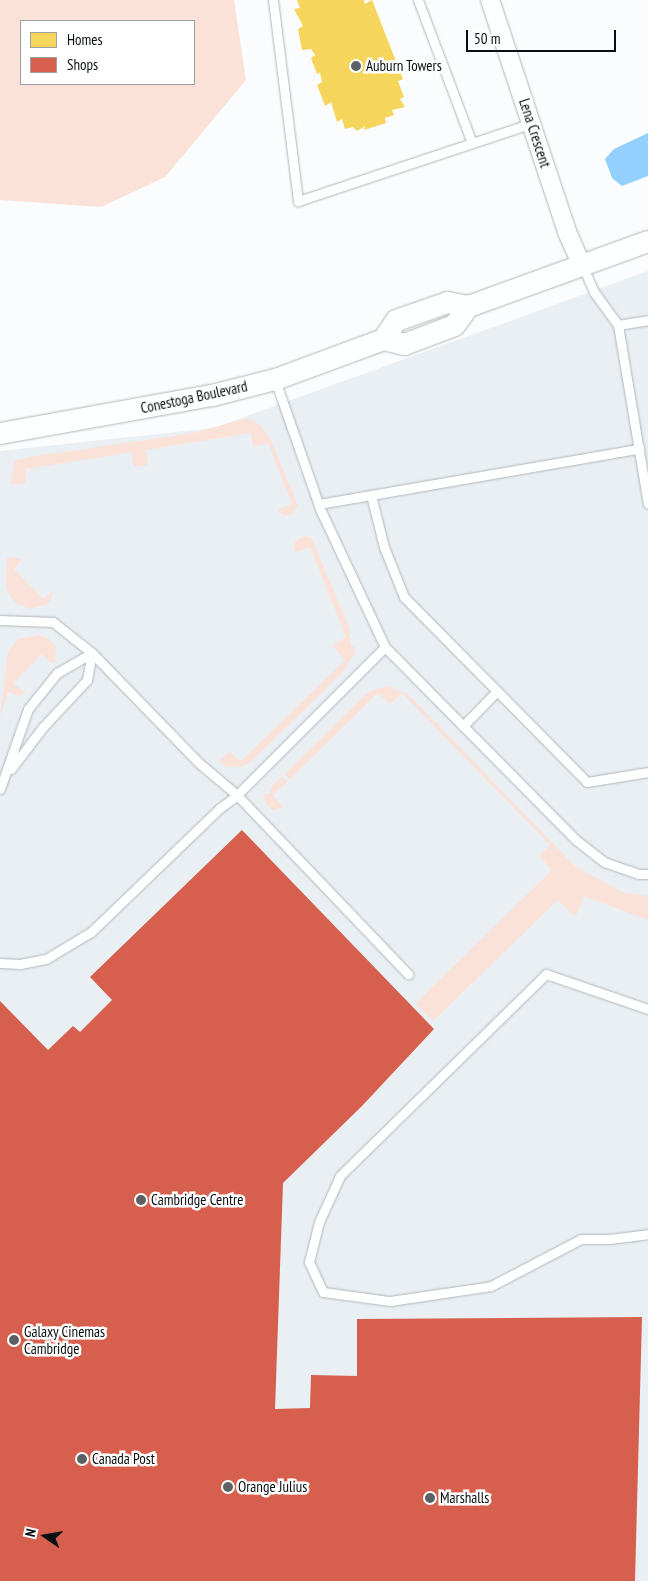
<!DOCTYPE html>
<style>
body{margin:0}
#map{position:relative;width:648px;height:1581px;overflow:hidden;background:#fafcfd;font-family:"PT Sans Narrow",sans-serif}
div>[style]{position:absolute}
.built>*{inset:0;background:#e9eff3}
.green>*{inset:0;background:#fbe2d9}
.water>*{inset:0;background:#93d0fe}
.homes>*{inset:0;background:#f6d55c}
.shops>*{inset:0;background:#d6604d}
.roads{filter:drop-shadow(0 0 1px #b2b6b9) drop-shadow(0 0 1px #b2b6b9)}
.service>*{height:9px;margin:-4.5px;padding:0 4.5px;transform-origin:4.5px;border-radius:4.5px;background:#feffff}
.minor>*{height:18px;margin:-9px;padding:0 9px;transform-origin:9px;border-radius:9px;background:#feffff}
.tertiary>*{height:21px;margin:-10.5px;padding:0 10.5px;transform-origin:10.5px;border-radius:10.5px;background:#feffff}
.dots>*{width:14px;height:14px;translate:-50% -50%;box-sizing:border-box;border:2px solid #fff;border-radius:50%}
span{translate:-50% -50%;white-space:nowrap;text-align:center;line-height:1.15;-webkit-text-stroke:5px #fff;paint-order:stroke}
.poi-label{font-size:15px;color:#090e12}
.left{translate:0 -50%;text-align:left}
.street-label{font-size:15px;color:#090e12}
.legend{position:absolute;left:20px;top:20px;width:175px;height:65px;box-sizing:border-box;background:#fff;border:1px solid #9d9fa0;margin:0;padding:6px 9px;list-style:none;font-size:15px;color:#090e12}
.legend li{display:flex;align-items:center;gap:10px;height:25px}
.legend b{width:25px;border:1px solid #9d9fa0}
.north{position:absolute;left:20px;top:1511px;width:50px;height:50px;-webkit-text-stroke:4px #fff;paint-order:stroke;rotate:283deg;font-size:14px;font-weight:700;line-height:20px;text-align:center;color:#090e12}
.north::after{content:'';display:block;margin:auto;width:18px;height:22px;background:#090e12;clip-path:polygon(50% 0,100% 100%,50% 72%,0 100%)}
.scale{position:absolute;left:466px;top:30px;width:150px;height:22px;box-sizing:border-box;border:2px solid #090e12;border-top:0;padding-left:6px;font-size:15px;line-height:18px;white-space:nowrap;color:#090e12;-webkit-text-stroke:4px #fff;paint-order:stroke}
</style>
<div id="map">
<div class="built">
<i style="clip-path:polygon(648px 271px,648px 1581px,0 1581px,0 451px,214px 428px)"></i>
</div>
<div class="green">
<i style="clip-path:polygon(evenodd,0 0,234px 0,246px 80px,165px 177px,101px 207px,0 200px,0 0,21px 21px,194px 21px,194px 84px,21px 84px,21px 21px)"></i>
<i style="clip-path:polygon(244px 419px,250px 419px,261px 426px,271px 440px,298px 506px,292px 514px,285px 516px,278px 512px,279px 509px,292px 504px,268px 443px,253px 447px,251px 433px,146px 450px,148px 465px,134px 467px,131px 452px,26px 469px,25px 484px,11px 484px,14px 461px,30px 457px,193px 433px)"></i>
<i style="clip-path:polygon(304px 536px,311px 537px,349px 627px,351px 646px,355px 647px,354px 655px,341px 674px,253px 760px,241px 767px,226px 766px,219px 761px,229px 752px,241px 761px,345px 660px,332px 645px,346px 637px,310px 547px,296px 552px,294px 548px,295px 542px)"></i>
<i style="clip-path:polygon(7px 557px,20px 559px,21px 561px,14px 569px,43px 599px,54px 590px,50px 601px,45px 605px,30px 609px,16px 603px,8px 593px,6px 585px)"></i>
<i style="clip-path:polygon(40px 635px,47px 638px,56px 646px,55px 663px,51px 663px,42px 654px,13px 683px,25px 692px,20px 696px,8px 692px,0 717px,8px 651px,18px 639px)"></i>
<i style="clip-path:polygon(389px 686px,408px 694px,575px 866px,624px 893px,648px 896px,648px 920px,584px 896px,577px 914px,574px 916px,558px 900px,433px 1021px,415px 1004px,552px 870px,539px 856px,550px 845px,402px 693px,390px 704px,378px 693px,290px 779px,285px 774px,366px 694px,376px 689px)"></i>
<i style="clip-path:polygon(282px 776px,287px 782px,273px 795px,283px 807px,272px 810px,265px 803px,264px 794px,269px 794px,272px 786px)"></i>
</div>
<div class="water">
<i style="clip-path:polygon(648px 133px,648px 176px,622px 186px,612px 178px,605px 159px,614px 149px)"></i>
</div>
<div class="homes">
<i style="clip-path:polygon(297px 0,364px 0,365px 4px,372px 0,403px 79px,398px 81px,404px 97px,400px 99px,405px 107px,392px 110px,394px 115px,385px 118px,386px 123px,364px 130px,365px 126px,357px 131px,353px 127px,345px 129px,342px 119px,337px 122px,331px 102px,325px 106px,317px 85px,322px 82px,320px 73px,317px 74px,311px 58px,315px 55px,311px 49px,302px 50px,298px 29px,303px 26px,294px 9px,300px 8px)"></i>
</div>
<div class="shops">
<i style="clip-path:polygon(242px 830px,434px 1029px,362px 1106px,283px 1183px,275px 1409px,310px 1408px,311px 1375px,357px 1376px,357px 1319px,642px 1317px,635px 1581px,0 1581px,0 1001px,48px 1050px,73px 1026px,80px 1032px,112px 1000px,90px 977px)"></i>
</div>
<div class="roads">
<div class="service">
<i style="left:273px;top:0;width:203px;rotate:82.9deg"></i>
<i style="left:298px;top:201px;width:247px;rotate:-18.4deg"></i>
<i style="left:418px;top:0;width:153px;rotate:69.3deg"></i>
<i style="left:582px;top:265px;width:30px;rotate:66deg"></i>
<i style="left:594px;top:292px;width:41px;rotate:54deg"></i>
<i style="left:618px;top:325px;width:181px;rotate:80.5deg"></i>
<i style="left:618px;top:325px;width:30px;rotate:-9deg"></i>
<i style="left:275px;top:380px;width:139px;rotate:70.7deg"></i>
<i style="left:321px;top:511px;width:150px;rotate:64.8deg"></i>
<i style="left:385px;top:647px;width:272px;rotate:45.3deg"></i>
<i style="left:576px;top:840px;width:36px;rotate:38deg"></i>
<i style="left:604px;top:862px;width:36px;rotate:19deg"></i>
<i style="left:638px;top:874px;width:10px"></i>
<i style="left:371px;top:495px;width:54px;rotate:76deg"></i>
<i style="left:384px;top:547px;width:54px;rotate:68.2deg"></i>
<i style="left:404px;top:597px;width:260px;rotate:45.3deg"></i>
<i style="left:587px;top:782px;width:62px;rotate:-9.3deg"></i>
<i style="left:319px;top:504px;width:325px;rotate:-9.8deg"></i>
<i style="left:0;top:620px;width:53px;rotate:2.2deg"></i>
<i style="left:53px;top:622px;width:50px;rotate:38.5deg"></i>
<i style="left:92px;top:653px;width:153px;rotate:45.8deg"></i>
<i style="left:199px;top:763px;width:50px;rotate:40.1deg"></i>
<i style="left:237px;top:795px;width:248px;rotate:46.3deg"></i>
<i style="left:463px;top:726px;width:49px;rotate:-45.8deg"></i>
<i style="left:11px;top:769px;width:53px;rotate:-52.7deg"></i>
<i style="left:43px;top:727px;width:64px;rotate:-46.9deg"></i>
<i style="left:87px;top:680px;width:27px;rotate:-80deg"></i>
<i style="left:0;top:789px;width:85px;rotate:-70.7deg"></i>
<i style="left:28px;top:709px;width:46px;rotate:-51.1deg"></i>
<i style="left:57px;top:673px;width:40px;rotate:-29.7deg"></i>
<i style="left:0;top:963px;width:20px;rotate:3deg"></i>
<i style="left:20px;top:964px;width:26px;rotate:-11deg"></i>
<i style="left:46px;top:959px;width:52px;rotate:-31deg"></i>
<i style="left:91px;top:932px;width:179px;rotate:-43.9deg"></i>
<i style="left:220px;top:808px;width:21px;rotate:-37deg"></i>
<i style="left:237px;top:795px;width:209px;rotate:-45deg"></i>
<i style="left:648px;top:1009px;width:108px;rotate:-161.1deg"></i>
<i style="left:546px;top:974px;width:289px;rotate:135.6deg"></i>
<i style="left:340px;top:1176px;width:51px;rotate:114.5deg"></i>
<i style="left:319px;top:1222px;width:41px;rotate:104deg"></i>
<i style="left:309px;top:1262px;width:33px;rotate:65deg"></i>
<i style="left:323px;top:1292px;width:68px;rotate:7.7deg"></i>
<i style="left:390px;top:1301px;width:102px;rotate:-8.4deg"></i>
<i style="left:491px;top:1286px;width:102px;rotate:-27.6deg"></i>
<i style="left:581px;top:1239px;width:28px"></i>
<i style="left:609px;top:1239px;width:39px;rotate:-7deg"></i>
</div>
<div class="minor">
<i style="left:490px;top:0;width:244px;rotate:71.6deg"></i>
<i style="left:567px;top:232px;width:36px;rotate:66deg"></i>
</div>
<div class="tertiary">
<i style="left:383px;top:339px;width:23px;rotate:-56deg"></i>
<i style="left:396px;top:320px;width:54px;rotate:-19.4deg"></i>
<i style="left:447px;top:302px;width:21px;rotate:11deg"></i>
<i style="left:468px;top:306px;width:191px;rotate:-19.9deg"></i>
<i style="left:0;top:433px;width:215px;rotate:-10.2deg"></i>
<i style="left:212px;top:395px;width:65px;rotate:-14.3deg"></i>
<i style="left:275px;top:379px;width:115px;rotate:-20.3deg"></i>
<i style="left:383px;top:339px;width:22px;rotate:13deg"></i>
<i style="left:404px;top:344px;width:53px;rotate:-20.8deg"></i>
<i style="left:454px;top:325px;width:24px;rotate:-54deg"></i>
</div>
</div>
<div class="dots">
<i style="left:356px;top:66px;background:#5d6164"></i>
<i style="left:141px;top:1200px;background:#5d6164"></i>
<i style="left:14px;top:1340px;background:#5d6164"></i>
<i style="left:82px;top:1459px;background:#5d6164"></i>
<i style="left:228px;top:1487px;background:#5d6164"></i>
<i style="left:430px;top:1498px;background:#5d6164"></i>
</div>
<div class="poi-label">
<span class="left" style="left:366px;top:66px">Auburn Towers</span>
<span class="left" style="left:151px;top:1200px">Cambridge Centre</span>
<span class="left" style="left:24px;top:1340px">Galaxy Cinemas<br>Cambridge</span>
<span class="left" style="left:92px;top:1459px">Canada Post</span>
<span class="left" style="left:238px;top:1487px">Orange Julius</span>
<span class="left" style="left:440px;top:1498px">Marshalls</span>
</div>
<div class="street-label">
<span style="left:535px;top:133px;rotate:72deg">Lena Crescent</span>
<span style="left:194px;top:397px;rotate:-12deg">Conestoga Boulevard</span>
</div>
<ul class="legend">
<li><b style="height:14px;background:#f6d55c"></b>Homes</li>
<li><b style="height:14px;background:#d6604d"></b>Shops</li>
</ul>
<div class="north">N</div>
<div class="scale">50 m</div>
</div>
